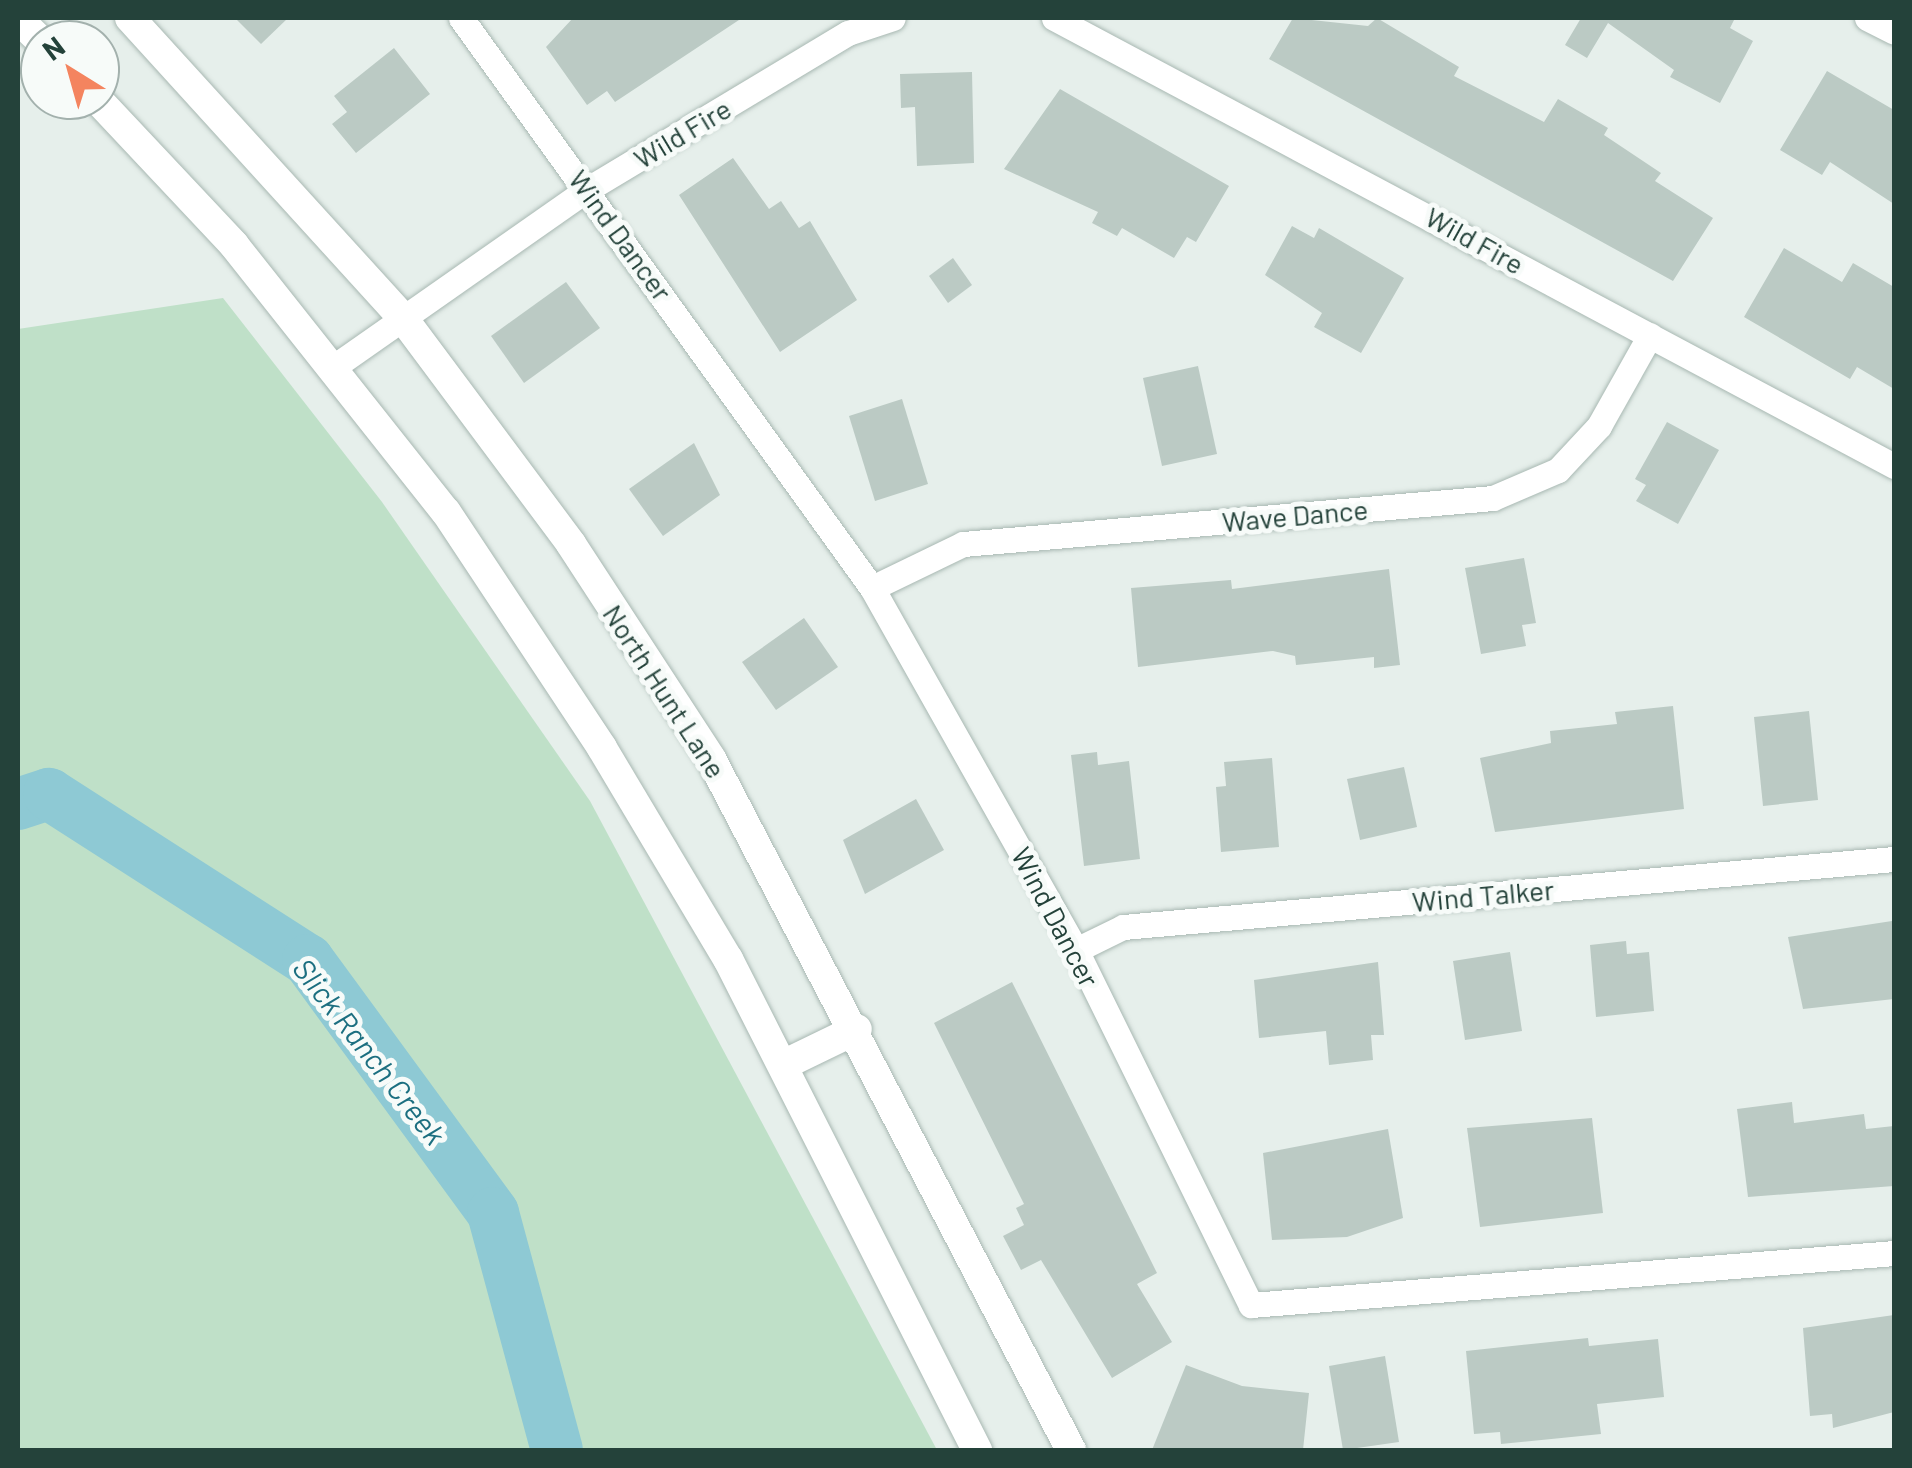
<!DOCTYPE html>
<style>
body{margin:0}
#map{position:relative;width:1912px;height:1468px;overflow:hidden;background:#e6efeb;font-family:Barlow,sans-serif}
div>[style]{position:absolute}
.green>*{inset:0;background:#bfe0c8}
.river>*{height:52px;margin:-26px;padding:0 26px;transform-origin:26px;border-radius:26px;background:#8ec9d4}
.building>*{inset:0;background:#bbcac4}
.roads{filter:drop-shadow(0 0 2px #a8b8b2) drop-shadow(0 0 2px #a8b8b2)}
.minor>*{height:25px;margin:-12.5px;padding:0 12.5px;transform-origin:12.5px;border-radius:12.5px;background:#fff}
.secondary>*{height:30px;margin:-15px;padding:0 15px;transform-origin:15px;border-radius:15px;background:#fff}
span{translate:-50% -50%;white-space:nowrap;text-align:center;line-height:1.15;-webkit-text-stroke:10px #f7fbf9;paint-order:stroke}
.street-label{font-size:28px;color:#24423a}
.water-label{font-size:30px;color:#1c6f80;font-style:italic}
.frame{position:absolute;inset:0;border:20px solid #24423a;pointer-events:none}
.north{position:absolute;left:20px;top:20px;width:100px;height:100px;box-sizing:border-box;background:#f7fbf9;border:2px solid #a3b1ad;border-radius:50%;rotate:323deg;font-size:28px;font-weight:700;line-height:40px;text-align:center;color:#24423a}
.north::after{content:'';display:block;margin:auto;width:35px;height:45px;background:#f4845f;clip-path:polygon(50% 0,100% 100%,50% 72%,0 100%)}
</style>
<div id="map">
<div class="green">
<i style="clip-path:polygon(223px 298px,382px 502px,590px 801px,937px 1450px,18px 1450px,18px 329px)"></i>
</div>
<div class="river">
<i style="left:18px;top:804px;width:33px;rotate:-18deg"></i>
<i style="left:49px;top:794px;width:308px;rotate:32.7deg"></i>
<i style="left:308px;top:960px;width:313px;rotate:53.8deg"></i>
<i style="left:493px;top:1213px;width:245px;rotate:74.9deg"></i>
</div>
<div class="building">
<i style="clip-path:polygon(235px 18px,288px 18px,261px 44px)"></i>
<i style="clip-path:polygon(573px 18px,742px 18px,615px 102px,607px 91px,587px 105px,546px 47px)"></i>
<i style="clip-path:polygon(1293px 18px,1368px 26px,1377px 18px,1459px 67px,1454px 76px,1544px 122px,1558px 99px,1608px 128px,1604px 135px,1661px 173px,1655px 181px,1713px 218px,1673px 281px,1269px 59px)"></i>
<i style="clip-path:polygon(1581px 18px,1735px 18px,1730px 28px,1753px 41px,1720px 103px,1670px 77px,1674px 70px,1608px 23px,1587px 58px,1565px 45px)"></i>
<i style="clip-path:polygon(394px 48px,430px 94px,356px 153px,332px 124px,347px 112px,334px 96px)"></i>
<i style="clip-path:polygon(1827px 71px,1894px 110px,1894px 204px,1830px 162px,1822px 175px,1780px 150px)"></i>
<i style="clip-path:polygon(972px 72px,974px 163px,917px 166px,915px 107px,901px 108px,900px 74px)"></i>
<i style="clip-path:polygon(1060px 89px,1229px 186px,1196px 242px,1187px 237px,1174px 258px,1122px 228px,1117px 236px,1092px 223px,1098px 212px,1004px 169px)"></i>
<i style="clip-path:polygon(733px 158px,769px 209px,781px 201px,799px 228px,810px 221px,857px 300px,780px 352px,679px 195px)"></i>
<i style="clip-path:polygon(1292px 226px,1314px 238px,1319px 228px,1404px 278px,1361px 353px,1314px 327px,1322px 313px,1265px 275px)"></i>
<i style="clip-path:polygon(1784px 248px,1842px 282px,1853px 263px,1894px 287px,1894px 389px,1857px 367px,1850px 379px,1744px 317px)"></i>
<i style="clip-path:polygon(953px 258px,972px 285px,948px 303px,929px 276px)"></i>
<i style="clip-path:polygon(566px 282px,600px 328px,524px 383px,491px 336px)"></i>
<i style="clip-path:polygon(1198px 366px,1217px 454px,1162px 466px,1143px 378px)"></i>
<i style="clip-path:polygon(902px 399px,928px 484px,875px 501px,849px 416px)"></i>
<i style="clip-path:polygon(1667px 422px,1719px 450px,1678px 524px,1636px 501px,1646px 485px,1635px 479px)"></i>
<i style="clip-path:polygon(694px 443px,720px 495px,663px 536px,629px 489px)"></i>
<i style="clip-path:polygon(1524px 558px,1536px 623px,1522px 625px,1526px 646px,1481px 654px,1465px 568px)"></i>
<i style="clip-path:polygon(1389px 569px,1400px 665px,1374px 668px,1374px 657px,1296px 665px,1295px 656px,1273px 651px,1138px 667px,1131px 588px,1231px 580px,1232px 589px)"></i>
<i style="clip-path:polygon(804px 618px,838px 667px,776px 710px,742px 662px)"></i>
<i style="clip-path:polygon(1673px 706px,1684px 809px,1495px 832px,1480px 758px,1551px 743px,1550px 731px,1617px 724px,1615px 712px)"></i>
<i style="clip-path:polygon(1809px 711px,1818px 800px,1763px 806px,1754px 717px)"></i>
<i style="clip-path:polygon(1097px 752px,1098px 765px,1129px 761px,1140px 859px,1084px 866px,1071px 755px)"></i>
<i style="clip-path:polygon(1272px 758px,1279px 847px,1221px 852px,1216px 787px,1226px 786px,1224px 762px)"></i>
<i style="clip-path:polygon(1404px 767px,1417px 827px,1360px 840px,1347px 779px)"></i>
<i style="clip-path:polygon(916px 799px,944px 850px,865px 894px,843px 840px)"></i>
<i style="clip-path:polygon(1892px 921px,1894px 999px,1803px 1009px,1788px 937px)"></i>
<i style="clip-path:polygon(1626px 941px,1627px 954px,1649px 952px,1654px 1011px,1596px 1017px,1590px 945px)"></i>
<i style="clip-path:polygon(1510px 952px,1522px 1031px,1465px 1040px,1453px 961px)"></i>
<i style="clip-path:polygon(1378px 962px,1384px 1035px,1371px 1035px,1373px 1060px,1329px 1065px,1326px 1031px,1259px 1038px,1254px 980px)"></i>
<i style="clip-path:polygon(1012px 982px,1157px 1273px,1137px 1284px,1172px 1342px,1112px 1378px,1041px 1260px,1021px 1270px,1003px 1236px,1024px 1225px,1016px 1208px,1024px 1204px,934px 1023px)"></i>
<i style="clip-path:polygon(1792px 1102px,1794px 1123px,1864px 1114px,1866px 1129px,1894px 1126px,1894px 1186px,1748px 1197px,1737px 1109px)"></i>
<i style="clip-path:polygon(1592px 1118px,1603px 1213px,1480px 1227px,1467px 1128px)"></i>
<i style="clip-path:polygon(1388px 1129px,1403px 1218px,1347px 1237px,1272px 1240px,1263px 1153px)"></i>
<i style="clip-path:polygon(1894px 1315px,1894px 1412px,1833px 1428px,1832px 1414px,1810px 1416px,1803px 1328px)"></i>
<i style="clip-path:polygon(1588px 1338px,1589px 1346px,1658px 1339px,1664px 1397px,1597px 1404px,1601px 1434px,1501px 1444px,1500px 1432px,1474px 1434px,1466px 1351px)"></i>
<i style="clip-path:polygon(1385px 1356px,1399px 1442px,1343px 1450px,1329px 1366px)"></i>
<i style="clip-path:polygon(1186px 1365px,1242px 1386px,1309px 1393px,1303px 1450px,1152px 1450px)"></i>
</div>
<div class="roads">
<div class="minor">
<i style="left:461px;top:18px;width:703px;rotate:54.21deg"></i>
<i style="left:872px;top:588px;width:416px;rotate:60.6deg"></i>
<i style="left:1076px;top:950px;width:396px;rotate:63.8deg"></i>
<i style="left:1251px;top:1305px;width:645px;rotate:-4.62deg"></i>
<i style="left:1054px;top:18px;width:952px;rotate:28.07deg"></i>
<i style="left:1867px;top:18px;width:30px;rotate:27deg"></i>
<i style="left:332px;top:368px;width:312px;rotate:-35deg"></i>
<i style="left:588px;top:189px;width:303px;rotate:-31deg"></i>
<i style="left:848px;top:33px;width:47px;rotate:-18.4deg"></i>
<i style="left:872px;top:588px;width:101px;rotate:-25.8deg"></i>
<i style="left:963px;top:544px;width:532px;rotate:-4.96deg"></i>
<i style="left:1493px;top:498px;width:71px;rotate:-23.3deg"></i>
<i style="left:1558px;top:470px;width:60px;rotate:-47deg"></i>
<i style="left:1599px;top:426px;width:104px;rotate:-60.7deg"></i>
<i style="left:1076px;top:950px;width:52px;rotate:-26.1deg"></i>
<i style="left:1123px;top:927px;width:774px;rotate:-5.04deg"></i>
</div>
<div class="secondary">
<i style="left:130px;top:18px;width:404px;rotate:47.7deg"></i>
<i style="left:402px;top:317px;width:283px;rotate:53.3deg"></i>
<i style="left:571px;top:544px;width:257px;rotate:56.9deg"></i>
<i style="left:711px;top:759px;width:779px;rotate:62.48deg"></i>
<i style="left:18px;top:19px;width:30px;rotate:44deg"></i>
<i style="left:98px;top:100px;width:199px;rotate:46.8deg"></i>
<i style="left:234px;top:245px;width:341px;rotate:51.6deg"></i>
<i style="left:446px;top:512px;width:283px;rotate:56.5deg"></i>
<i style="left:602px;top:748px;width:246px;rotate:59.2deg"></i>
<i style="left:728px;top:959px;width:551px;rotate:63.11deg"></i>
<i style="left:783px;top:1065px;width:82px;rotate:-25.9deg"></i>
</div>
</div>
<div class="street-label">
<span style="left:682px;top:133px;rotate:-31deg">Wild Fire</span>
<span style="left:621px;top:235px;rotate:54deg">Wind Dancer</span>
<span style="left:1475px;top:240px;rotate:29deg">Wild Fire</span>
<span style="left:1295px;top:515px;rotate:-5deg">Wave Dance</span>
<span style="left:665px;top:691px;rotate:57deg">North Hunt Lane</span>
<span style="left:1483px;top:895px;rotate:-5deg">Wind Talker</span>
<span style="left:1056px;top:917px;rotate:62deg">Wind Dancer</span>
</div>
<div class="water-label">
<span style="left:370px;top:1051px;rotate:52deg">Slick Ranch Creek</span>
</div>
<div class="frame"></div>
<div class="north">N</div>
</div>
